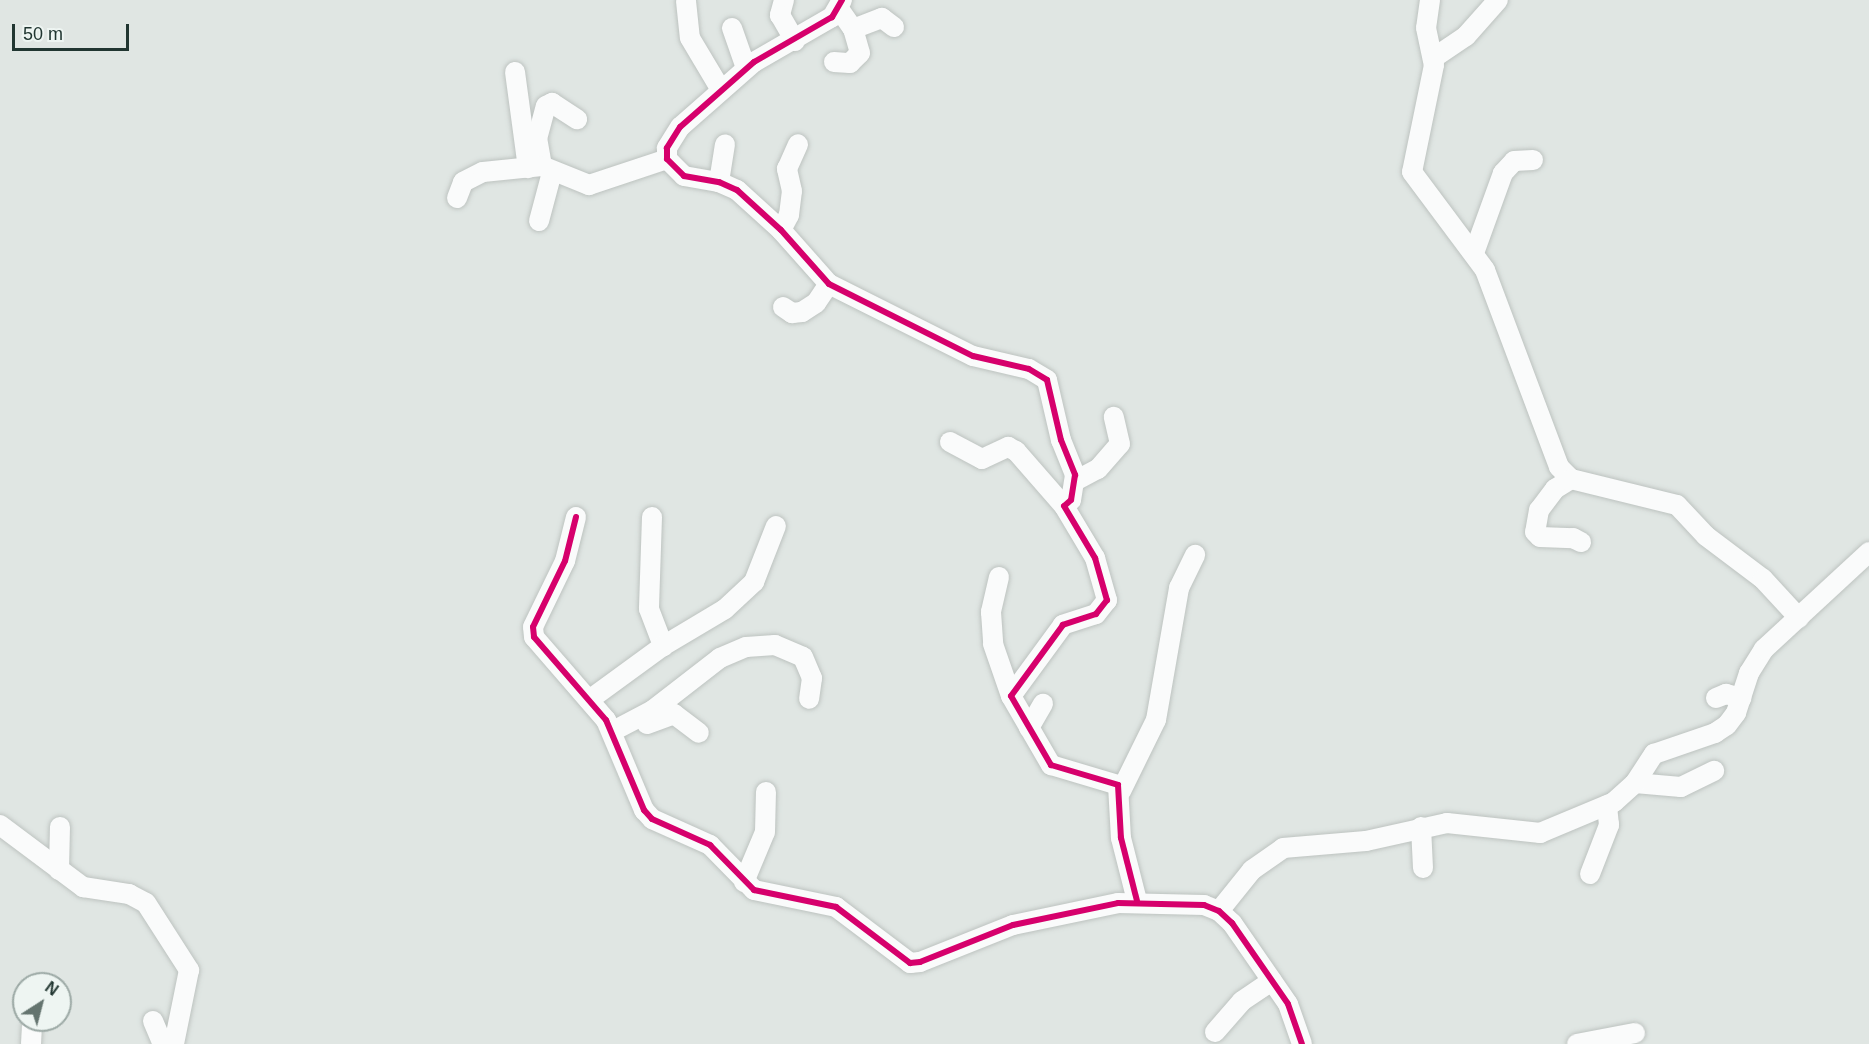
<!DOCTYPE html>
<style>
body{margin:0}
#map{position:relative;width:1869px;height:1044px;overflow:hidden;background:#e0e6e3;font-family:Arial,sans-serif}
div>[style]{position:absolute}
.roads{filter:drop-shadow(0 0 2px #bdc3c0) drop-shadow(0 0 2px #bdc3c0)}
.minor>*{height:20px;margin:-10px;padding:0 10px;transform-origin:10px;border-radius:10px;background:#fafbfb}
.cycleway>*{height:6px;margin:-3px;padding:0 3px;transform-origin:3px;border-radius:3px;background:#d6006c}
span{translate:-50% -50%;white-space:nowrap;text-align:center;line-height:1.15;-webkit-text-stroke:4.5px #eef5f2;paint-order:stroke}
.north{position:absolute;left:12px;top:972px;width:60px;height:60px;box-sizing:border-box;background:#eef5f2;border:2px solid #9ca9a5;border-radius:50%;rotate:36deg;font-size:16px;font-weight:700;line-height:24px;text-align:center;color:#213631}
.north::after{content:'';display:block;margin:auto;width:21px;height:27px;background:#64746f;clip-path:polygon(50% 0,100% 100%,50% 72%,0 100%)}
.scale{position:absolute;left:12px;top:24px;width:117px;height:27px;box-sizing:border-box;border:3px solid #213631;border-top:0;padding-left:8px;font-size:18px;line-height:21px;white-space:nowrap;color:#213631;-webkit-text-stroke:4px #eef5f2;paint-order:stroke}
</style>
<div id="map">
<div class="roads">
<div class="minor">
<i style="left:784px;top:0;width:16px;rotate:105deg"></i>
<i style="left:780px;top:15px;width:30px;rotate:60deg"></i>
<i style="left:842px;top:0;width:20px;rotate:120deg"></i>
<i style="left:832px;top:17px;width:90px;rotate:150deg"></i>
<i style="left:754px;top:62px;width:98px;rotate:138.7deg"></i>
<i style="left:680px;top:127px;width:25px;rotate:122deg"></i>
<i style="left:667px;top:148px;width:11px;rotate:90deg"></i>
<i style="left:667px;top:159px;width:24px;rotate:45deg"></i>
<i style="left:684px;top:176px;width:36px;rotate:10deg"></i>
<i style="left:719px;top:182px;width:20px;rotate:24deg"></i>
<i style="left:737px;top:190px;width:59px;rotate:42.3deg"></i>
<i style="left:781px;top:230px;width:72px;rotate:48.4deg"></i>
<i style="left:829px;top:284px;width:161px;rotate:26.6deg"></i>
<i style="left:973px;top:356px;width:57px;rotate:13.1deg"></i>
<i style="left:1029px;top:369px;width:21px;rotate:31deg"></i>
<i style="left:1047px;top:380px;width:62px;rotate:76.9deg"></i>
<i style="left:1061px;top:440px;width:38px;rotate:68deg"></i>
<i style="left:1075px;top:475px;width:25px;rotate:99deg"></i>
<i style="left:1071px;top:500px;width:9px;rotate:139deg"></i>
<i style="left:1064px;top:506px;width:61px;rotate:59.2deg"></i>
<i style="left:1095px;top:558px;width:44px;rotate:74.1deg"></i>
<i style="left:1107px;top:600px;width:18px;rotate:128deg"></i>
<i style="left:1096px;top:614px;width:35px;rotate:162deg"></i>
<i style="left:1063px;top:625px;width:88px;rotate:126.2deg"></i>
<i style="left:1011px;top:696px;width:80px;rotate:59.9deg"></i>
<i style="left:1051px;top:765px;width:70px;rotate:16.6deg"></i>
<i style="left:1118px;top:785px;width:53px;rotate:86.8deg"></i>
<i style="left:1121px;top:838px;width:65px;rotate:75.7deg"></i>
<i style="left:1430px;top:0;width:28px;rotate:98deg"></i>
<i style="left:1426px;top:28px;width:38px;rotate:78deg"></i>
<i style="left:1434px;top:65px;width:109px;rotate:101.6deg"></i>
<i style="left:1412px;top:172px;width:122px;rotate:53.3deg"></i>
<i style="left:1485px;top:270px;width:210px;rotate:69.4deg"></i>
<i style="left:1559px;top:467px;width:17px;rotate:45deg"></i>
<i style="left:1571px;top:479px;width:109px;rotate:13.8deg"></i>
<i style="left:1677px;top:505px;width:42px;rotate:46.9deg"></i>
<i style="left:1706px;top:536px;width:71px;rotate:37deg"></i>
<i style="left:1763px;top:579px;width:53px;rotate:47.3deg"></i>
<i style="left:686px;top:1px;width:37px;rotate:84deg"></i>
<i style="left:690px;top:38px;width:61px;rotate:59.2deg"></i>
<i style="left:732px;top:28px;width:42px;rotate:70.7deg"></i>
<i style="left:853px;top:29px;width:31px;rotate:-21deg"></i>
<i style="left:882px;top:18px;width:15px;rotate:37deg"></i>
<i style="left:1435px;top:57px;width:37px;rotate:-34deg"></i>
<i style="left:1466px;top:36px;width:48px;rotate:-48.4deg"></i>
<i style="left:834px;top:62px;width:16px;rotate:4deg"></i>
<i style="left:850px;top:63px;width:14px;rotate:-45deg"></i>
<i style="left:860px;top:53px;width:25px;rotate:-106deg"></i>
<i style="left:853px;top:29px;width:24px;rotate:-125deg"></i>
<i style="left:515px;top:72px;width:97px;rotate:82.3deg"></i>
<i style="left:542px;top:166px;width:27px;rotate:-100deg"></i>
<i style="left:537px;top:139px;width:34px;rotate:-75deg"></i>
<i style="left:546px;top:106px;width:7px;rotate:-27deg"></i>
<i style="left:552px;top:103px;width:30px;rotate:33deg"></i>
<i style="left:719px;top:182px;width:38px;rotate:-81deg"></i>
<i style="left:457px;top:198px;width:17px;rotate:-69deg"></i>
<i style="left:463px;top:182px;width:22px;rotate:-27deg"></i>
<i style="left:483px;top:172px;width:59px;rotate:-5.8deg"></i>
<i style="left:542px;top:166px;width:51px;rotate:22deg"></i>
<i style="left:589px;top:185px;width:82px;rotate:-18.4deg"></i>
<i style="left:539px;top:221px;width:51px;rotate:-75.1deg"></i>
<i style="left:781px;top:230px;width:17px;rotate:-62deg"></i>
<i style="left:789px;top:215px;width:24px;rotate:-83deg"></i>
<i style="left:792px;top:191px;width:23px;rotate:-103deg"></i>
<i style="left:787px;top:169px;width:27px;rotate:-66deg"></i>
<i style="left:1474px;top:253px;width:85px;rotate:-70.1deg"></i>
<i style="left:1503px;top:173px;width:16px;rotate:-47deg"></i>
<i style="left:1514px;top:161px;width:19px;rotate:-3deg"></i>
<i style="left:783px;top:307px;width:11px;rotate:34deg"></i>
<i style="left:792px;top:313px;width:10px;rotate:-6deg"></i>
<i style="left:802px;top:312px;width:17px;rotate:-33deg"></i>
<i style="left:816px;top:303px;width:23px;rotate:-56deg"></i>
<i style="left:950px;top:442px;width:36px;rotate:28deg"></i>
<i style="left:982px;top:459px;width:29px;rotate:-25deg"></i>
<i style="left:1008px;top:447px;width:9px;rotate:27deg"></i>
<i style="left:1016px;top:451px;width:73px;rotate:48.9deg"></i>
<i style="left:1571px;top:479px;width:19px;rotate:148deg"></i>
<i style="left:1555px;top:489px;width:26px;rotate:127deg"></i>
<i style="left:1539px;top:510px;width:22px;rotate:100deg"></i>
<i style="left:1535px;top:532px;width:7px;rotate:45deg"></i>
<i style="left:1540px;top:537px;width:33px;rotate:2deg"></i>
<i style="left:1573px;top:538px;width:9px;rotate:27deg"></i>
<i style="left:1075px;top:481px;width:26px;rotate:-28deg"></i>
<i style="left:1098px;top:469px;width:33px;rotate:-49deg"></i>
<i style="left:1120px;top:444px;width:28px;rotate:-103deg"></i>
<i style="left:576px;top:517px;width:45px;rotate:104deg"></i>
<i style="left:565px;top:561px;width:73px;rotate:115.9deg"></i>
<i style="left:533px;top:627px;width:10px;rotate:84deg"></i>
<i style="left:534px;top:637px;width:110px;rotate:49.1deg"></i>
<i style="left:606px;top:720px;width:98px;rotate:67.1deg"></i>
<i style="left:644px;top:810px;width:12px;rotate:48deg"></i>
<i style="left:652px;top:819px;width:64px;rotate:24.1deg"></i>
<i style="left:710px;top:845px;width:63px;rotate:45.6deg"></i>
<i style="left:754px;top:890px;width:84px;rotate:11.7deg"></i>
<i style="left:836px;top:907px;width:93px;rotate:37.1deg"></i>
<i style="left:910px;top:963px;width:10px;rotate:-6deg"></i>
<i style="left:920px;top:962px;width:100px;rotate:-21.7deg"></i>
<i style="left:1013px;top:925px;width:107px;rotate:-11.8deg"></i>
<i style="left:1118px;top:903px;width:86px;rotate:1.3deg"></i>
<i style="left:1204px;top:905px;width:16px;rotate:22deg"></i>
<i style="left:1219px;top:911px;width:18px;rotate:43deg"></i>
<i style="left:1232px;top:923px;width:98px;rotate:55.3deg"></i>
<i style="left:1288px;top:1004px;width:42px;rotate:70.7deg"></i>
<i style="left:652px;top:517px;width:92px;rotate:91.9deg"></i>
<i style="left:649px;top:609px;width:40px;rotate:69deg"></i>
<i style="left:999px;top:577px;width:36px;rotate:103deg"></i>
<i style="left:991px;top:612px;width:32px;rotate:86deg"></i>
<i style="left:993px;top:644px;width:55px;rotate:70.9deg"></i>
<i style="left:1716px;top:698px;width:11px;rotate:-22deg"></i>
<i style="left:1726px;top:694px;width:16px;rotate:15deg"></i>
<i style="left:589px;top:700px;width:92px;rotate:-36.1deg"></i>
<i style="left:663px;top:646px;width:72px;rotate:-30.8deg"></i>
<i style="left:725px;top:609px;width:40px;rotate:-43deg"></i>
<i style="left:754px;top:582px;width:60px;rotate:-68.6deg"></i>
<i style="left:647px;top:724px;width:29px;rotate:-20deg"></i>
<i style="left:674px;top:714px;width:31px;rotate:37deg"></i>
<i style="left:1029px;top:728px;width:28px;rotate:-60deg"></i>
<i style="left:613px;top:731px;width:45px;rotate:-27.7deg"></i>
<i style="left:653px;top:710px;width:85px;rotate:-37.8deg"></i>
<i style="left:720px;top:658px;width:28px;rotate:-23deg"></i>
<i style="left:746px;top:647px;width:29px;rotate:-4deg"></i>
<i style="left:775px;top:645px;width:30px;rotate:23deg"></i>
<i style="left:803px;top:657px;width:23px;rotate:67deg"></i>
<i style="left:812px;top:678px;width:21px;rotate:98deg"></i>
<i style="left:1635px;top:783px;width:46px;rotate:5deg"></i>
<i style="left:1681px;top:787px;width:37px;rotate:-26deg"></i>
<i style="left:1121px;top:791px;width:79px;rotate:-63.8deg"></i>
<i style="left:1156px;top:720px;width:134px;rotate:-80.1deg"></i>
<i style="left:1179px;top:588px;width:37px;rotate:-64deg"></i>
<i style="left:0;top:825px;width:104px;rotate:36.8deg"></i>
<i style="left:83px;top:887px;width:47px;rotate:8.7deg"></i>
<i style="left:129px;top:894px;width:19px;rotate:28deg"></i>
<i style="left:146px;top:903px;width:80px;rotate:57.3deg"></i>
<i style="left:189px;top:970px;width:76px;rotate:101.5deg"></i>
<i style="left:1421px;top:827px;width:41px;rotate:87.2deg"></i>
<i style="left:59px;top:870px;width:43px;rotate:-88.7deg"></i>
<i style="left:1590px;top:874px;width:53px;rotate:-68.8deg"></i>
<i style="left:1609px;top:825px;width:20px;rotate:-96deg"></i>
<i style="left:744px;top:882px;width:54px;rotate:-67.2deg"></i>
<i style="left:765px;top:832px;width:40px;rotate:-88.6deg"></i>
<i style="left:1219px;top:911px;width:53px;rotate:-51.2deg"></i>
<i style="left:1252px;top:870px;width:38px;rotate:-35deg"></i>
<i style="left:1283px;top:848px;width:83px;rotate:-4.8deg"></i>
<i style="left:1366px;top:841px;width:83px;rotate:-12.5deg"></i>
<i style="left:1447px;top:823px;width:94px;rotate:6.1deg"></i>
<i style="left:1540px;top:833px;width:80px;rotate:-22.7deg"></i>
<i style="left:1614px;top:802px;width:28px;rotate:-42deg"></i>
<i style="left:1635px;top:783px;width:35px;rotate:-57deg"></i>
<i style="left:1654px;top:754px;width:65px;rotate:-19deg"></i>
<i style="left:1715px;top:733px;width:14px;rotate:-34deg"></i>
<i style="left:1727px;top:725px;width:15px;rotate:-53deg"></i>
<i style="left:1736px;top:713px;width:42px;rotate:-72deg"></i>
<i style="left:1749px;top:673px;width:28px;rotate:-58deg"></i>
<i style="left:1764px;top:649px;width:143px;rotate:-42.7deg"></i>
<i style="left:153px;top:1021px;width:25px;rotate:67deg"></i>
<i style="left:1215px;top:1032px;width:41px;rotate:-48.9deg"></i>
<i style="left:1242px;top:1001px;width:36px;rotate:-34deg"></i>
<i style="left:31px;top:1044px;width:17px;rotate:-87deg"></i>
<i style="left:1577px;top:1044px;width:59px;rotate:-10.7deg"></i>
</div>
</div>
<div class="cycleway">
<i style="left:842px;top:0;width:20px;rotate:120deg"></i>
<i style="left:832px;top:17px;width:90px;rotate:150deg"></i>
<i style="left:754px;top:62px;width:98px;rotate:138.7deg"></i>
<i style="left:680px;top:127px;width:25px;rotate:122deg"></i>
<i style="left:667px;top:148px;width:11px;rotate:90deg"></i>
<i style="left:667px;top:159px;width:24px;rotate:45deg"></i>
<i style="left:684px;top:176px;width:36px;rotate:10deg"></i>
<i style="left:719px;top:182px;width:20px;rotate:24deg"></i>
<i style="left:737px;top:190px;width:59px;rotate:42.3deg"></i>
<i style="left:781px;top:230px;width:72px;rotate:48.4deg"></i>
<i style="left:829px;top:284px;width:161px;rotate:26.6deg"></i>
<i style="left:973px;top:356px;width:57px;rotate:13.1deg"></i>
<i style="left:1029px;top:369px;width:21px;rotate:31deg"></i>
<i style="left:1047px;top:380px;width:62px;rotate:76.9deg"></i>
<i style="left:1061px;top:440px;width:38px;rotate:68deg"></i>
<i style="left:1075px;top:475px;width:25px;rotate:99deg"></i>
<i style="left:1071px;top:500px;width:9px;rotate:139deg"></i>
<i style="left:1064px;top:506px;width:61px;rotate:59.2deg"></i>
<i style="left:1095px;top:558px;width:44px;rotate:74.1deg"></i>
<i style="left:1107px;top:600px;width:18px;rotate:128deg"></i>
<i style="left:1096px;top:614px;width:35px;rotate:162deg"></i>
<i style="left:1063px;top:625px;width:88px;rotate:126.2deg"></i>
<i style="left:1011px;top:696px;width:80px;rotate:59.9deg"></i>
<i style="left:1051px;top:765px;width:70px;rotate:16.6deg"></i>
<i style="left:1118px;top:785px;width:53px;rotate:86.8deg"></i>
<i style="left:1121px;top:838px;width:65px;rotate:75.7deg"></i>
<i style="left:576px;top:517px;width:45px;rotate:104deg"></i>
<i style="left:565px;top:561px;width:73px;rotate:115.9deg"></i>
<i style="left:533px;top:627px;width:10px;rotate:84deg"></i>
<i style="left:534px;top:637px;width:110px;rotate:49.1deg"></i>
<i style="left:606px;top:720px;width:98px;rotate:67.1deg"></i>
<i style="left:644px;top:810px;width:12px;rotate:48deg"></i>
<i style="left:652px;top:819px;width:64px;rotate:24.1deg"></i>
<i style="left:710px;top:845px;width:63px;rotate:45.6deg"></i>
<i style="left:754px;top:890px;width:84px;rotate:11.7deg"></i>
<i style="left:836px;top:907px;width:93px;rotate:37.1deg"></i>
<i style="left:910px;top:963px;width:10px;rotate:-6deg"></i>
<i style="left:920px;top:962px;width:100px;rotate:-21.7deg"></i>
<i style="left:1013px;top:925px;width:107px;rotate:-11.8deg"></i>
<i style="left:1118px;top:903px;width:86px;rotate:1.3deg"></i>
<i style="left:1204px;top:905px;width:16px;rotate:22deg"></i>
<i style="left:1219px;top:911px;width:18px;rotate:43deg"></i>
<i style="left:1232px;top:923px;width:98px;rotate:55.3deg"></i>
<i style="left:1288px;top:1004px;width:42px;rotate:70.7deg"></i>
</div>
<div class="north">N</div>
<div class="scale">50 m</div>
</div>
